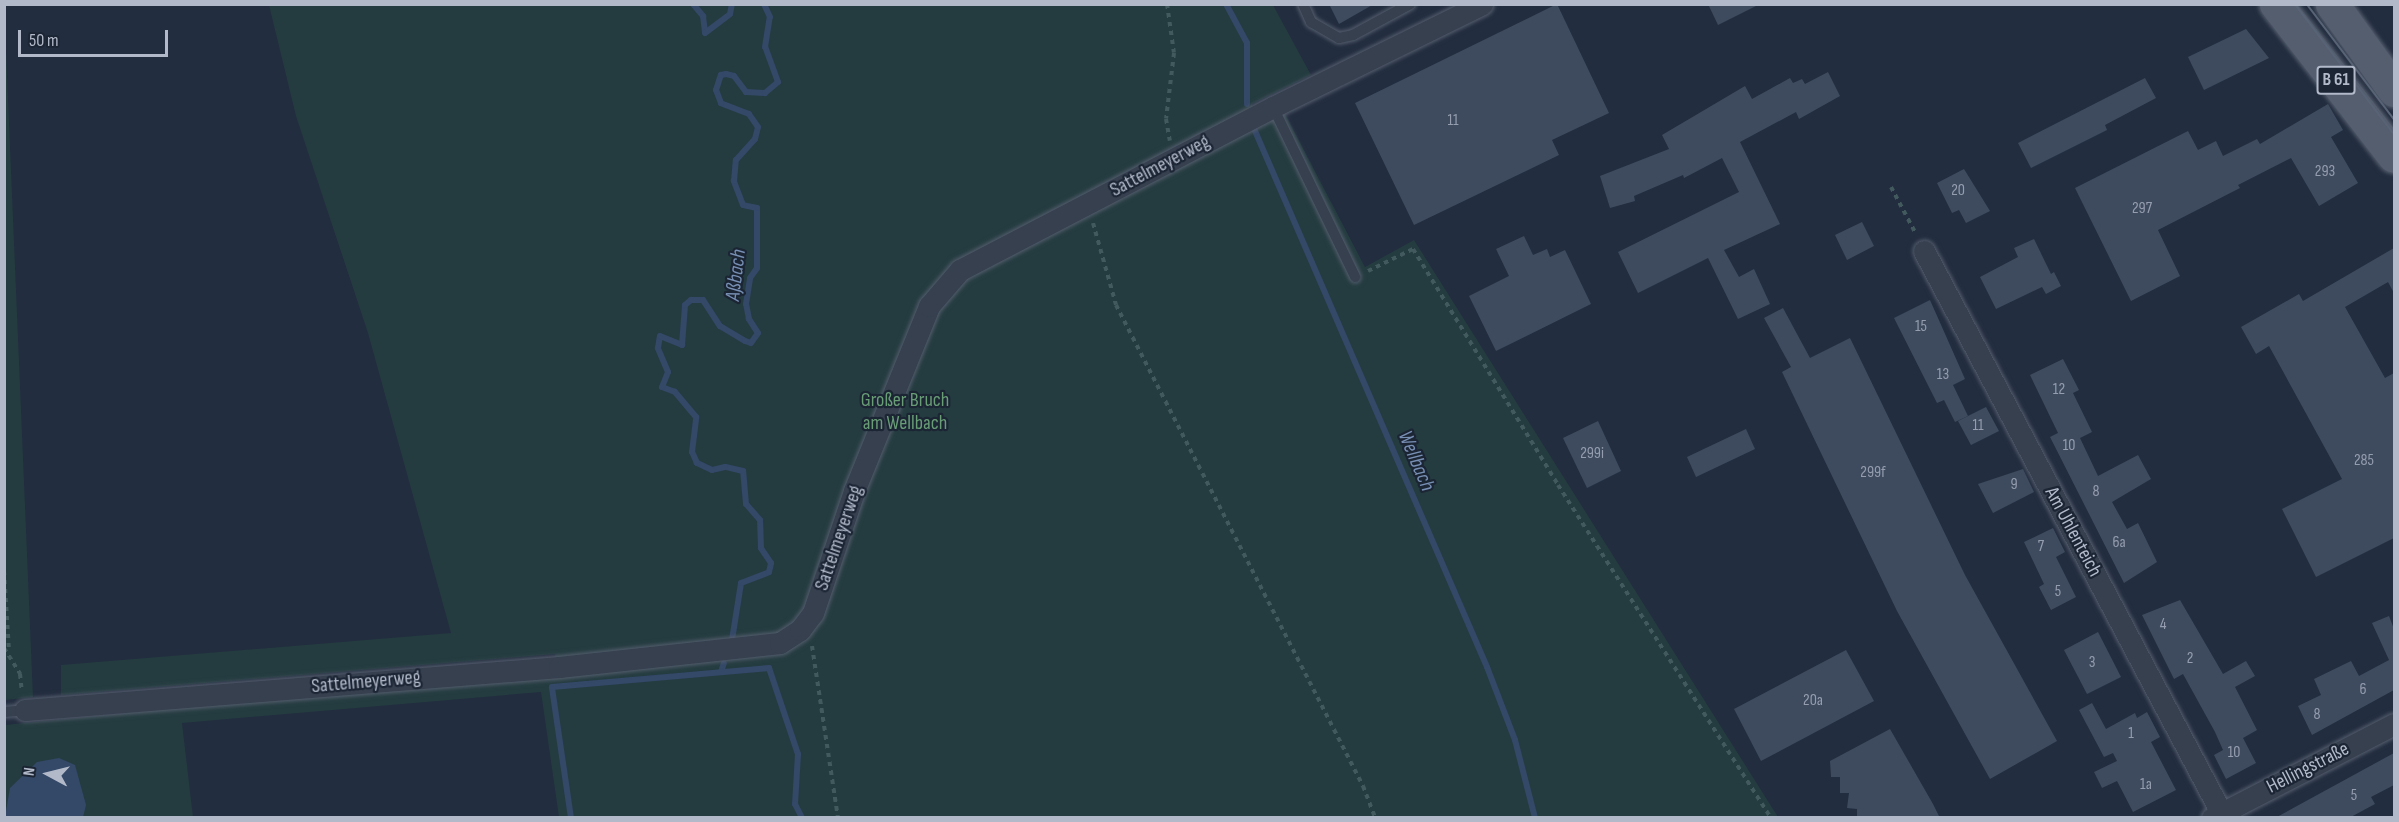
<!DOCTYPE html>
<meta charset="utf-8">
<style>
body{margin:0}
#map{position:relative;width:2399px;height:822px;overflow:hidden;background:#222d3f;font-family:"Sofia Sans Condensed",sans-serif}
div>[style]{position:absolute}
.green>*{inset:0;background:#243c40}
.water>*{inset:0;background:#344868}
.stream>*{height:6px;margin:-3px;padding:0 3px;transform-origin:3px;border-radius:3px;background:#344868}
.building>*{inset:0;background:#3e4b5f}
.path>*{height:4px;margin-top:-2px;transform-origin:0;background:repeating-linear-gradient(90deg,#42595d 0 4.5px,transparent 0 9px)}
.roads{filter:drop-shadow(0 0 2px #545d6d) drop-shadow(0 0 2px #545d6d)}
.service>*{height:10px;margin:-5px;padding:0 5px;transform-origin:5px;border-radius:5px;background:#36404f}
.minor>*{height:21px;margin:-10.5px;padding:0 10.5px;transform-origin:10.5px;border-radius:10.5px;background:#36404f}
.primary>*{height:33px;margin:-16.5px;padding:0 16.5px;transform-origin:16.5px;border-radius:16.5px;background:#545e6f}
.tram>*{height:1.5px;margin:-0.75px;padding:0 0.75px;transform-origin:0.75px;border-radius:0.75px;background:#586376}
span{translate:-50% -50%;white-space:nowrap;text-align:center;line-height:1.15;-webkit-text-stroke:4.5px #1b2534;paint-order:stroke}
.number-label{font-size:16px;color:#959eaf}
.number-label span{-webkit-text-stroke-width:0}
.shield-label span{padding:2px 4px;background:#1b2534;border:2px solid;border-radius:4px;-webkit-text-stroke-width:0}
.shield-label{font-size:18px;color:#b2baca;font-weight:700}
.street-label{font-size:20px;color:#b2baca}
.park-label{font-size:20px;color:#689d76}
.water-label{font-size:21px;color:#788fb4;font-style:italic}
.frame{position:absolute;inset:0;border:6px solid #b2baca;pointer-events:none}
.north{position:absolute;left:18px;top:744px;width:60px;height:60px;-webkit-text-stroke:4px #1b2534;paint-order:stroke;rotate:277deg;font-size:16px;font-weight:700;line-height:24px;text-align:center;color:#b2baca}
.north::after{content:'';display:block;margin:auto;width:21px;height:27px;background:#b2baca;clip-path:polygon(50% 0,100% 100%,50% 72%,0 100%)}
.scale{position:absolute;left:18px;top:30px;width:150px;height:27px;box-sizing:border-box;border:3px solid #b2baca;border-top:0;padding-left:8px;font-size:18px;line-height:21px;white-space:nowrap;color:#b2baca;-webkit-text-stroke:4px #1b2534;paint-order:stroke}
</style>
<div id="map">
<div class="green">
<i style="clip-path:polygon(269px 5px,1273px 5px,1311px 75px,1252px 104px,1261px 124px,1285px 114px,1365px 267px,1414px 240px,1778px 817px,559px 817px,541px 692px,182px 723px,193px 817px,5px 817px,4px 725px,557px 672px,555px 654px,61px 695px,61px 665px,451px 633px,368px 333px,296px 116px)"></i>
<i style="clip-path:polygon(5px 27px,33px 697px,5px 700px,4px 699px)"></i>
</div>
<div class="water">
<i style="clip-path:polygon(59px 758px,75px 765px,86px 805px,83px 817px,5px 817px,10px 788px,37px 762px)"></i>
</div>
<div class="stream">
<i style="left:693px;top:4px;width:16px;rotate:50deg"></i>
<i style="left:703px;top:16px;width:17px;rotate:83deg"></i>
<i style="left:705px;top:33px;width:31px;rotate:-37deg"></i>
<i style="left:730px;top:14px;width:10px;rotate:-79deg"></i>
<i style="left:1226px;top:4px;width:44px;rotate:61.7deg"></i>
<i style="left:1247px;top:43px;width:61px;rotate:90deg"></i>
<i style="left:1252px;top:124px;width:592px;rotate:66.6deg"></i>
<i style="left:1487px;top:667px;width:78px;rotate:69deg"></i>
<i style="left:1515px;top:740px;width:81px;rotate:75.6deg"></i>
<i style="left:732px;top:640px;width:58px;rotate:-81deg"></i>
<i style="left:741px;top:583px;width:30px;rotate:-21deg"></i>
<i style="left:769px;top:572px;width:9px;rotate:-77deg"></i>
<i style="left:771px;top:563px;width:18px;rotate:-124deg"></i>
<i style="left:761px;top:548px;width:28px;rotate:-92deg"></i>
<i style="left:760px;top:520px;width:21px;rotate:-131deg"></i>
<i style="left:746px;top:504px;width:33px;rotate:-95deg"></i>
<i style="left:743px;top:471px;width:18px;rotate:-167deg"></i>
<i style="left:725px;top:467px;width:13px;rotate:167deg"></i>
<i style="left:712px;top:470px;width:17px;rotate:-155deg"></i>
<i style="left:697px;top:463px;width:12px;rotate:-114deg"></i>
<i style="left:692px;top:452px;width:35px;rotate:-83deg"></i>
<i style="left:696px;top:417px;width:33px;rotate:-130deg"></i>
<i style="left:675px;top:392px;width:14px;rotate:-159deg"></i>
<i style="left:662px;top:387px;width:16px;rotate:-68deg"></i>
<i style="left:668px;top:372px;width:26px;rotate:-113deg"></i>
<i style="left:658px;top:348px;width:12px;rotate:-81deg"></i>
<i style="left:660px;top:336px;width:24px;rotate:22deg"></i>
<i style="left:682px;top:345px;width:40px;rotate:-85.7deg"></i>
<i style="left:685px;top:305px;width:8px;rotate:-40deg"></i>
<i style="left:691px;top:300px;width:12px"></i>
<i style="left:703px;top:300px;width:31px;rotate:57deg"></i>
<i style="left:720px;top:326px;width:29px;rotate:31deg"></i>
<i style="left:745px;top:341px;width:6px;rotate:18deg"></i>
<i style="left:751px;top:343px;width:12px;rotate:-55deg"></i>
<i style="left:758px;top:333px;width:17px;rotate:-123deg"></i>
<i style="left:749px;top:319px;width:15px;rotate:-101deg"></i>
<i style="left:746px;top:304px;width:26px;rotate:-81deg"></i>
<i style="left:750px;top:278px;width:12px;rotate:-55deg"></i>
<i style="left:757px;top:268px;width:60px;rotate:-90deg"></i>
<i style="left:757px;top:208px;width:14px;rotate:-168deg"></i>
<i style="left:743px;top:205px;width:26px;rotate:-111deg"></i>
<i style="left:734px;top:181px;width:21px;rotate:-85deg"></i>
<i style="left:736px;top:160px;width:28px;rotate:-48deg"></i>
<i style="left:755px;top:139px;width:12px;rotate:-76deg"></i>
<i style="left:758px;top:127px;width:16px;rotate:-125deg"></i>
<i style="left:749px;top:114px;width:30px;rotate:-159deg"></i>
<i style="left:721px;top:103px;width:14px;rotate:-111deg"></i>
<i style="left:716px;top:90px;width:16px;rotate:-72deg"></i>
<i style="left:721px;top:75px;width:5px;rotate:-11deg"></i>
<i style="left:726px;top:74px;width:8px;rotate:14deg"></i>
<i style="left:734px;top:76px;width:20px;rotate:53deg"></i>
<i style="left:746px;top:92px;width:19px;rotate:3deg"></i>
<i style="left:765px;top:93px;width:17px;rotate:-40deg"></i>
<i style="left:778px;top:82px;width:37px;rotate:-110deg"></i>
<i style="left:765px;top:47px;width:30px;rotate:-81deg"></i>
<i style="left:770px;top:17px;width:14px;rotate:-115deg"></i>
<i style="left:721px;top:672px;width:9px;rotate:-72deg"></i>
<i style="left:571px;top:818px;width:132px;rotate:-98.3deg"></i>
<i style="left:552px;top:687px;width:218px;rotate:-5deg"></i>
<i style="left:769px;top:668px;width:91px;rotate:71.4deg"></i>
<i style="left:798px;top:754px;width:50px;rotate:93.4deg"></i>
<i style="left:795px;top:804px;width:16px;rotate:63deg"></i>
</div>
<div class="building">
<i style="clip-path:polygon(1329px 4px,1374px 4px,1339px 24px)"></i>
<i style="clip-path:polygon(1557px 4px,1609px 113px,1552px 140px,1559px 155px,1414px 225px,1355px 103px)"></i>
<i style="clip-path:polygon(1708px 4px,1760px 4px,1718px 25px)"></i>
<i style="clip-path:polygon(2246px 29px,2269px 58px,2204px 90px,2188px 57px)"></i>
<i style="clip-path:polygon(1828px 72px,1840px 96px,1799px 119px,1796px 112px,1740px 142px,1780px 224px,1724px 250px,1739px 277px,1754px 269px,1770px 304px,1738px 319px,1708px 258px,1638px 293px,1618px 252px,1739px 192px,1722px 158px,1684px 178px,1683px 175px,1634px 196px,1635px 201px,1610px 208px,1600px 176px,1669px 149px,1662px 135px,1745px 86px,1752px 99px,1790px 78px,1793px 83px,1802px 79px,1805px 84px)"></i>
<i style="clip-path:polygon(2145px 78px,2156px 98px,2105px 125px,2107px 130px,2031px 168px,2018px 143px)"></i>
<i style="clip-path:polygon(2328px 104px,2343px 130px,2331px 137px,2358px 183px,2319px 206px,2291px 158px,2238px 185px,2240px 188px,2158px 230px,2180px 276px,2131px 301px,2075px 188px,2188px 131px,2198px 150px,2216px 141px,2223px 156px,2257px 139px,2260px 144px)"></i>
<i style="clip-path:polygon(1964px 169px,1990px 211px,1966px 223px,1959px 210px,1952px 213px,1937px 183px)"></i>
<i style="clip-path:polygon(1862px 222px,1874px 246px,1847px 260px,1835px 235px)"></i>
<i style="clip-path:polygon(1524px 236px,1533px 255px,1547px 249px,1550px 257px,1565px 250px,1591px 304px,1496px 351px,1469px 296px,1509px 276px,1496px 249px)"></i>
<i style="clip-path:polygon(2034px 239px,2051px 274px,2054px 272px,2061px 286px,2046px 294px,2042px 287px,1996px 309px,1980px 277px,2018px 257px,2014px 248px)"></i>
<i style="clip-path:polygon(2394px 248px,2394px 293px,2388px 282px,2345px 307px,2385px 378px,2394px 373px,2394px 538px,2316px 577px,2282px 509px,2342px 479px,2269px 346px,2256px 354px,2241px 327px,2299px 294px,2303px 301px)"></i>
<i style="clip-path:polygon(1930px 300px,1965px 379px,1953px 385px,1968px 416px,1955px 422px,1944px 400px,1937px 403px,1894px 318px)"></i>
<i style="clip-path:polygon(1783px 308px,1810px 358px,1850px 338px,1965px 575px,2057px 741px,1990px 779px,1897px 611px,1782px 372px,1791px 367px,1764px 318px)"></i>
<i style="clip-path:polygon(2063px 359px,2079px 390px,2073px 393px,2092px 432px,2080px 438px,2098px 476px,2138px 455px,2151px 479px,2112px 502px,2127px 529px,2138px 523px,2157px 562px,2124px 583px,2050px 437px,2058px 433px,2030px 375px)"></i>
<i style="clip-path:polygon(1986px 407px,1999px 431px,1971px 445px,1958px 421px)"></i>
<i style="clip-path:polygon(1598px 421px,1621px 471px,1587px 488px,1563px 438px)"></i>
<i style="clip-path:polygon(1746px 429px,1755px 449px,1696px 477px,1687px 457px)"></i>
<i style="clip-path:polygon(2023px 469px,2034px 492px,1993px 513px,1978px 484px)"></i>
<i style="clip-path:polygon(2053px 528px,2065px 552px,2056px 557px,2076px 597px,2051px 610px,2039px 587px,2044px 584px,2024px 542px)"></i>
<i style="clip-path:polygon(2180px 600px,2223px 674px,2246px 661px,2255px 676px,2235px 687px,2257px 730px,2243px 738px,2256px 763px,2226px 779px,2214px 755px,2223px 750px,2215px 732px,2183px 674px,2174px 679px,2142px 615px)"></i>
<i style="clip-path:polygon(2389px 616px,2394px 629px,2394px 690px,2312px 735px,2298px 706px,2321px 695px,2314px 679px,2351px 661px,2359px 676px,2389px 660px,2372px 623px)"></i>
<i style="clip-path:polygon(2098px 632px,2121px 677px,2087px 694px,2064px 650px)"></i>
<i style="clip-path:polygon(1846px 650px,1874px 701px,1761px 761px,1734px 709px)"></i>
<i style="clip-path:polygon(2092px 703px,2106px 729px,2135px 713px,2137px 718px,2147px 712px,2160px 737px,2151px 742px,2176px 790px,2133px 812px,2117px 781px,2102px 788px,2094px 772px,2117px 761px,2113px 753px,2104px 757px,2079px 710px)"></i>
<i style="clip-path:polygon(1890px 729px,1933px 804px,1940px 818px,1857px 818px,1857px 809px,1847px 808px,1849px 793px,1840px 793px,1840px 777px,1831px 777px,1830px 761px)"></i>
<i style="clip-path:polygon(2394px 753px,2394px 785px,2371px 797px,2375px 804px,2349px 818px,2275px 818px)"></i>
</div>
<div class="path">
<i style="left:1167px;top:4px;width:49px;rotate:81.9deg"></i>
<i style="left:1174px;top:53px;width:66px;rotate:96.9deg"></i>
<i style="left:1166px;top:119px;width:22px;rotate:80deg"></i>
<i style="left:1891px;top:187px;width:53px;rotate:62deg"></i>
<i style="left:1093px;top:223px;width:85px;rotate:74.3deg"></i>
<i style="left:1116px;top:305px;width:541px;rotate:62.82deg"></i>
<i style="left:1363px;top:786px;width:34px;rotate:69deg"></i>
<i style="left:1368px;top:271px;width:50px;rotate:-26.1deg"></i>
<i style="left:1413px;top:249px;width:277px;rotate:58.4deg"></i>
<i style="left:1558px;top:485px;width:395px;rotate:57.4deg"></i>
<i style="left:4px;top:571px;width:79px;rotate:86.4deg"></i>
<i style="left:812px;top:646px;width:174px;rotate:81.4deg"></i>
<i style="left:4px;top:648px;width:31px;rotate:58deg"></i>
<i style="left:20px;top:674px;width:18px;rotate:84deg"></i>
</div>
<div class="roads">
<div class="service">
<i style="left:1303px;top:4px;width:20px;rotate:66deg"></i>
<i style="left:1311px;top:22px;width:32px;rotate:30deg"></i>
<i style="left:1339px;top:38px;width:14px;rotate:-12deg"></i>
<i style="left:1353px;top:35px;width:65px;rotate:-28.5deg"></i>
<i style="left:1273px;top:107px;width:189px;rotate:64.2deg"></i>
<i style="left:4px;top:712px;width:21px;rotate:-5deg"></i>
</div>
<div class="minor">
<i style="left:1924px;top:251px;width:641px;rotate:62.12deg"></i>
<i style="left:25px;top:710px;width:536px;rotate:-4.6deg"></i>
<i style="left:559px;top:667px;width:222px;rotate:-6.2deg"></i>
<i style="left:780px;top:643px;width:24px;rotate:-33deg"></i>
<i style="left:800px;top:630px;width:21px;rotate:-53deg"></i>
<i style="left:813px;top:613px;width:129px;rotate:-71.4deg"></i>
<i style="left:854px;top:491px;width:200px;rotate:-67.9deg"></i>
<i style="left:929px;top:306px;width:48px;rotate:-49.3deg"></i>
<i style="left:960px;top:270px;width:353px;rotate:-27.5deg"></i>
<i style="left:1273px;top:107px;width:233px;rotate:-26.2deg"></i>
<i style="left:2212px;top:818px;width:205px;rotate:-27.3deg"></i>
</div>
<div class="primary">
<i style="left:2276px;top:4px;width:192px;rotate:52.2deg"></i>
<i style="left:2332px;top:4px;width:106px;rotate:54.2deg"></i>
</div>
</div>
<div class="tram">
<i style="left:2295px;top:4px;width:163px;rotate:52.7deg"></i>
<i style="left:2307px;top:4px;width:144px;rotate:52.9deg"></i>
</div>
<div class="number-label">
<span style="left:1453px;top:121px">11</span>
<span style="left:2325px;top:172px">293</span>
<span style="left:1958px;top:191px">20</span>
<span style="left:2142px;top:209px">297</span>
<span style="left:1921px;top:327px">15</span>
<span style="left:1943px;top:375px">13</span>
<span style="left:2059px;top:390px">12</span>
<span style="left:1978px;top:426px">11</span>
<span style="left:2069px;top:446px">10</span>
<span style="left:1592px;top:454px">299i</span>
<span style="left:2364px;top:461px">285</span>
<span style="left:1873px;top:473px">299f</span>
<span style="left:2014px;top:485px">9</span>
<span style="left:2096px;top:492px">8</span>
<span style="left:2119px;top:543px">6a</span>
<span style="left:2041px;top:547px">7</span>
<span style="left:2058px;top:592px">5</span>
<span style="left:2163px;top:625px">4</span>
<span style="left:2190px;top:659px">2</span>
<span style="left:2092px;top:663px">3</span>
<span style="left:2363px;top:690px">6</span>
<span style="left:1813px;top:701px">20a</span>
<span style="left:2317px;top:715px">8</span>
<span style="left:2131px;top:734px">1</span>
<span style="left:2234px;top:753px">10</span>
<span style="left:2146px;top:785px">1a</span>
<span style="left:2354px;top:796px">5</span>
</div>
<div class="shield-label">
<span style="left:2336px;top:80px">B 61</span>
</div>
<div class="street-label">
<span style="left:1160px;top:166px;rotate:-28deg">Sattelmeyerweg</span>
<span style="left:2073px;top:532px;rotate:62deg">Am Uhlenteich</span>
<span style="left:839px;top:538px;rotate:-71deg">Sattelmeyerweg</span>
<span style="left:366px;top:682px;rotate:-5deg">Sattelmeyerweg</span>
<span style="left:2308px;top:768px;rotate:-27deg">Hellingstraße</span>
</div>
<div class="park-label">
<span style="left:905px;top:412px">Großer Bruch<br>am Wellbach</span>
</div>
<div class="water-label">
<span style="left:736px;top:275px;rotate:-83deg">Aßbach</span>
<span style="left:1416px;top:461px;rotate:67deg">Wellbach</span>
</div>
<div class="frame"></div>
<div class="north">N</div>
<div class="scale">50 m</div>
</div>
